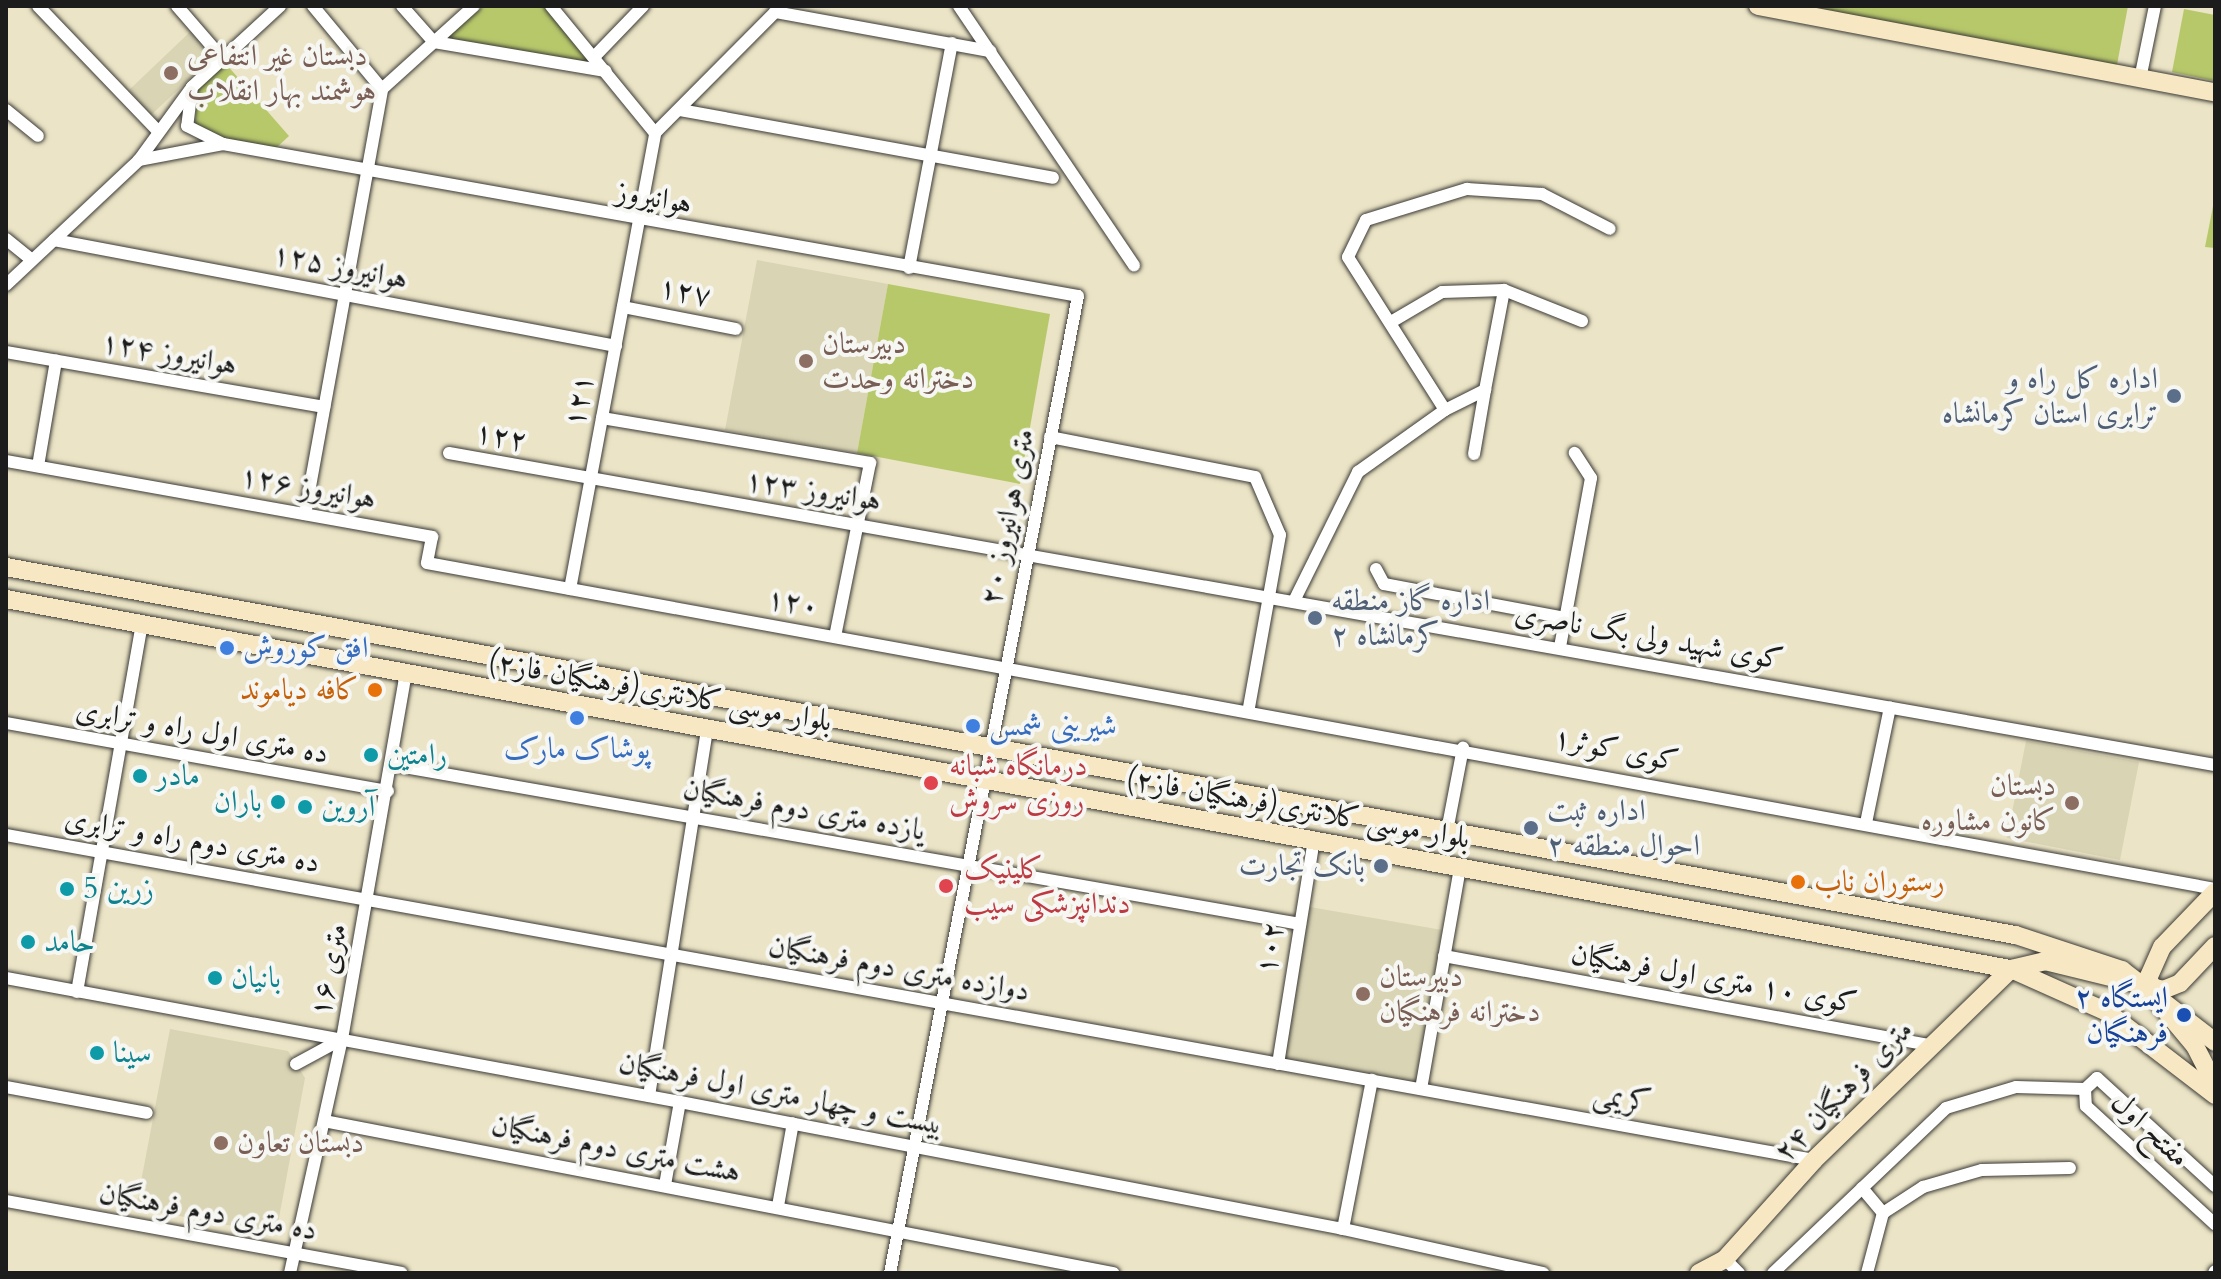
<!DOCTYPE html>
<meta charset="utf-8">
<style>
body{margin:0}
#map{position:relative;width:2221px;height:1279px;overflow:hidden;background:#ebe4c6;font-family:Cardo,Amiri,serif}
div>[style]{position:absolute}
.built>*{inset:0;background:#d9d4b4}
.green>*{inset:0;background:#b7c86b}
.roads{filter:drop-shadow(0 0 2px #3b3a36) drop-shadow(0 0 2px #3b3a36)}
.street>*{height:12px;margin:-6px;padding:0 6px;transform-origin:6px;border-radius:6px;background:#fff}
.secondary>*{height:18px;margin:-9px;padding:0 9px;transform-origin:9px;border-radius:9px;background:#f7e8c3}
.dots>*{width:22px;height:22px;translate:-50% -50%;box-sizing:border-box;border:4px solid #f6f6f2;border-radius:50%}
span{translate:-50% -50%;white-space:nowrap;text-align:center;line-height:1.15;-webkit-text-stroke:8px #f6f6f2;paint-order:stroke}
.education-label{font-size:30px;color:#785e54}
.left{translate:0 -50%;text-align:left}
.right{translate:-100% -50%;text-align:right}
.street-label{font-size:30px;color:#1c1c1c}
.service-label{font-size:30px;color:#4e5e75}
.shop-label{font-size:30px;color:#366cbe}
.food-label{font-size:30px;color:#c56008}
.culture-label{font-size:30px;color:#0d838f}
.health-label{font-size:30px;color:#be3a42}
.transit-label{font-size:30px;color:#164399}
.frame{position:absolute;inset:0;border:8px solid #1c1c1c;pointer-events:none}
</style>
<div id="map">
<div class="built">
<i style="clip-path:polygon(191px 31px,215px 55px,151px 115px,128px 91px)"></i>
<i style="clip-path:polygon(757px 260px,888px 284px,857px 453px,725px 430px)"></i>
<i style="clip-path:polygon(2026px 741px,2139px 762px,2120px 860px,2007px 838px)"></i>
<i style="clip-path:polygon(1310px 907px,1442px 930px,1416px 1083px,1283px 1058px)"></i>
<i style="clip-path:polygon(170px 1029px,288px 1051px,305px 1078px,276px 1234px,136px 1208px)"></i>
</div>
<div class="green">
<i style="clip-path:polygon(484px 6px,545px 6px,593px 64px,445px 39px)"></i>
<i style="clip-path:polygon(1788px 6px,2128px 6px,2116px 70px)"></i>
<i style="clip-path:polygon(2184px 9px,2215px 15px,2215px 81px,2172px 72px)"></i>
<i style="clip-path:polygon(226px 64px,289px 136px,276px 148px,223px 139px,195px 124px,197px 90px)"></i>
<i style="clip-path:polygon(2215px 196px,2215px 248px,2205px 247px)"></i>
<i style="clip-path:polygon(888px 284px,1050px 314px,1020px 484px,857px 453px)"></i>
</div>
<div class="roads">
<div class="street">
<i style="left:38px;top:6px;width:173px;rotate:46.2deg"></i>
<i style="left:177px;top:6px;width:69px;rotate:49.1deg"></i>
<i style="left:313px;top:6px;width:108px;rotate:50.3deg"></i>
<i style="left:402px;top:6px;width:48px;rotate:48.4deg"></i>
<i style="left:434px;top:42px;width:174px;rotate:9.6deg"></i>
<i style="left:551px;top:6px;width:164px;rotate:50.7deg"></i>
<i style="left:959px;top:6px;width:313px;rotate:56deg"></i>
<i style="left:775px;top:12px;width:219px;rotate:10.3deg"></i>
<i style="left:594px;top:57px;width:71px;rotate:-46.1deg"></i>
<i style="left:2140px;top:79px;width:75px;rotate:-78.4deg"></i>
<i style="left:192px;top:87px;width:120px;rotate:-42.6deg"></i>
<i style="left:6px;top:110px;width:41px;rotate:39.1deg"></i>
<i style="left:680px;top:110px;width:379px;rotate:10.3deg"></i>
<i style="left:223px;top:144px;width:868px;rotate:10.08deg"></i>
<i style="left:1078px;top:296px;width:995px;rotate:100.89deg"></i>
<i style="left:6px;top:239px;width:33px;rotate:39deg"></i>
<i style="left:54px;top:240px;width:572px;rotate:10.68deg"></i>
<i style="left:909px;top:268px;width:229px;rotate:-79.2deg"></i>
<i style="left:6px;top:285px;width:183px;rotate:-43.2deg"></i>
<i style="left:139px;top:160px;width:90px;rotate:-54deg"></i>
<i style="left:192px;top:87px;width:39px;rotate:97deg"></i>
<i style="left:187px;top:126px;width:40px;rotate:26.6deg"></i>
<i style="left:223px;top:144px;width:86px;rotate:169.2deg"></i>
<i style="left:623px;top:307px;width:115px;rotate:11deg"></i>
<i style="left:1391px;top:322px;width:59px;rotate:-30.5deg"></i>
<i style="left:1442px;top:292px;width:62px;rotate:-1.8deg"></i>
<i style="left:6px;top:352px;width:323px;rotate:9.8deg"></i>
<i style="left:1445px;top:410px;width:181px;rotate:-122.4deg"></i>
<i style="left:1348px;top:257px;width:41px;rotate:-64.1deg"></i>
<i style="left:1366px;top:220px;width:106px;rotate:-17.1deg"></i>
<i style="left:1467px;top:189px;width:75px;rotate:3.8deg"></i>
<i style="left:1542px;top:194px;width:76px;rotate:27.2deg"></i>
<i style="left:602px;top:418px;width:272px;rotate:9.5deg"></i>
<i style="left:870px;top:463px;width:177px;rotate:101.4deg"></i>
<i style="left:1050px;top:437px;width:209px;rotate:11deg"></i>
<i style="left:1255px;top:477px;width:63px;rotate:66.7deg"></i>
<i style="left:1280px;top:535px;width:180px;rotate:100.2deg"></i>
<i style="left:449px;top:453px;width:1793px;rotate:10.02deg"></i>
<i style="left:1474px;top:454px;width:65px;rotate:-80.2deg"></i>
<i style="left:6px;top:461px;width:433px;rotate:10.1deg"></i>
<i style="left:432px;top:537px;width:26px;rotate:101deg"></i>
<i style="left:427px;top:563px;width:1817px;rotate:10.33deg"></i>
<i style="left:38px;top:466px;width:107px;rotate:-80.3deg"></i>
<i style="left:305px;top:514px;width:432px;rotate:-79.7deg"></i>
<i style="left:382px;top:89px;width:124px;rotate:-42.1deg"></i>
<i style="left:1376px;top:569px;width:17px;rotate:62deg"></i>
<i style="left:1384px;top:584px;width:184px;rotate:10.6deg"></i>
<i style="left:570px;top:589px;width:464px;rotate:-79.4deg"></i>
<i style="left:655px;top:133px;width:179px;rotate:-45.2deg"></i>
<i style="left:1295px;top:599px;width:142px;rotate:-63.6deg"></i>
<i style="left:1358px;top:472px;width:107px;rotate:-35.5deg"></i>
<i style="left:1445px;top:410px;width:45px;rotate:-26.6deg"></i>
<i style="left:1485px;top:390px;width:102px;rotate:-79.2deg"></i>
<i style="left:1504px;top:290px;width:84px;rotate:21.7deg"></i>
<i style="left:1560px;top:647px;width:172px;rotate:-79.6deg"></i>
<i style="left:1591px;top:478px;width:30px;rotate:-123deg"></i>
<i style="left:6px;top:723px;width:388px;rotate:10.1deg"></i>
<i style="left:393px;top:765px;width:921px;rotate:9.94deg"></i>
<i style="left:1866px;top:823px;width:118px;rotate:-78.3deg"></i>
<i style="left:1447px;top:831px;width:85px;rotate:-79.1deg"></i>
<i style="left:6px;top:835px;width:1837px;rotate:10.19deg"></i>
<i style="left:1444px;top:956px;width:491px;rotate:10.4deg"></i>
<i style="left:6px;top:978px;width:685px;rotate:10.42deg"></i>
<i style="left:680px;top:1102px;width:675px;rotate:10.84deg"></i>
<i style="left:1343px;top:1229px;width:205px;rotate:12.4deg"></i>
<i style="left:77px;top:992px;width:375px;rotate:-80deg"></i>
<i style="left:296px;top:1064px;width:52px;rotate:-28.5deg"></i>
<i style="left:1278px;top:1064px;width:227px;rotate:-80.9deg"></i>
<i style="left:6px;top:1087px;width:143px;rotate:10.4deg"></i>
<i style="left:1421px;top:1089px;width:225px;rotate:-80deg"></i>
<i style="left:649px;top:1096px;width:372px;rotate:-81deg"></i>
<i style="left:324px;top:1121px;width:804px;rotate:10.9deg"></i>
<i style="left:665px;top:1185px;width:84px;rotate:-79.8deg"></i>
<i style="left:2215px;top:1186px;width:160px;rotate:-137.5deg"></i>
<i style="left:2097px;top:1078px;width:16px;rotate:137deg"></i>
<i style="left:2085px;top:1089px;width:17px;rotate:87deg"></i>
<i style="left:2086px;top:1106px;width:175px;rotate:42.5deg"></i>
<i style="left:1862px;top:1188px;width:33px;rotate:50deg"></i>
<i style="left:6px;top:1201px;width:402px;rotate:10.3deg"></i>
<i style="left:778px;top:1206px;width:84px;rotate:-79.8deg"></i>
<i style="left:1343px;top:1229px;width:152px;rotate:-79deg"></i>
<i style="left:1725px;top:1259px;width:20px;rotate:45deg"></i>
<i style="left:290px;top:1273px;width:240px;rotate:-77.5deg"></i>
<i style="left:342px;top:1039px;width:371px;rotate:-80.1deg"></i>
<i style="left:1773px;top:1273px;width:239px;rotate:-43.6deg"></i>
<i style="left:1946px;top:1108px;width:73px;rotate:-16.7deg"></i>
<i style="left:2016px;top:1087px;width:69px;rotate:1.7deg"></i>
<i style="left:1867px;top:1273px;width:62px;rotate:-75.1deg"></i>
<i style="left:1883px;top:1213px;width:48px;rotate:-33deg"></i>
<i style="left:1923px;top:1187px;width:61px;rotate:-16.1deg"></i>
<i style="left:1982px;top:1170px;width:88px;rotate:-1.3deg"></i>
<i style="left:2214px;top:1273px;width:2px;rotate:-63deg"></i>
</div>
<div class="secondary">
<i style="left:1758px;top:6px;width:465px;rotate:10.7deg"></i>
<i style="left:6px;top:567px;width:2043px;rotate:10.38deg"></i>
<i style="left:2016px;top:935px;width:112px;rotate:18.3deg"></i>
<i style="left:2122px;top:970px;width:118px;rotate:37.7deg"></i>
<i style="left:6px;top:599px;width:2039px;rotate:10.46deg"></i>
<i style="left:2011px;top:969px;width:105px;rotate:24.1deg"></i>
<i style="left:2107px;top:1012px;width:136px;rotate:37.5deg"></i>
<i style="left:2215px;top:892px;width:76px;rotate:133.9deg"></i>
<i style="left:2162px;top:947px;width:34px;rotate:114deg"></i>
<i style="left:2148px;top:978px;width:29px;rotate:65deg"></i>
<i style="left:2160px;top:1004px;width:55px;rotate:50.2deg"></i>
<i style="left:2195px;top:1046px;width:44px;rotate:62.9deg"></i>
<i style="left:1699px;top:1273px;width:30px;rotate:-28deg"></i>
<i style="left:1725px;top:1259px;width:133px;rotate:-48deg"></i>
<i style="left:1814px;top:1160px;width:274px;rotate:-44.1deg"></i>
<i style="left:2011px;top:969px;width:35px;rotate:-13deg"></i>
<i style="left:2045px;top:961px;width:122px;rotate:13.8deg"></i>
<i style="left:2163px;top:990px;width:18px;rotate:-22deg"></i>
<i style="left:2180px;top:983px;width:51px;rotate:-46.6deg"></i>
</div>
</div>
<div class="dots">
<i style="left:171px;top:73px;background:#8d6e63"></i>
<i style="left:806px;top:361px;background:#8d6e63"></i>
<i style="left:2174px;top:396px;background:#5c6f8a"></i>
<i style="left:1315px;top:618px;background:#5c6f8a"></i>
<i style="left:227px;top:648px;background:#3f7fe0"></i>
<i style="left:375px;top:690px;background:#e8710a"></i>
<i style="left:577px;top:718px;background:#3f7fe0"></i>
<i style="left:973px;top:726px;background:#3f7fe0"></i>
<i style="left:371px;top:755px;background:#0f9aa8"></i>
<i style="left:140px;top:776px;background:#0f9aa8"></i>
<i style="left:931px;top:783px;background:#e0444e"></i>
<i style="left:278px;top:802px;background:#0f9aa8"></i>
<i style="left:2072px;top:803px;background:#8d6e63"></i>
<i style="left:305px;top:807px;background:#0f9aa8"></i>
<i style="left:1531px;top:828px;background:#5c6f8a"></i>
<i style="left:1381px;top:866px;background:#5c6f8a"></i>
<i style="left:1798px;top:882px;background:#e8710a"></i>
<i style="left:946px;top:886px;background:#e0444e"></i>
<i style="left:67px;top:889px;background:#0f9aa8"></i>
<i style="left:28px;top:942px;background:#0f9aa8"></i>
<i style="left:215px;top:978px;background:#0f9aa8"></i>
<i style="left:1363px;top:994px;background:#8d6e63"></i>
<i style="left:2184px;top:1015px;background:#1a4fb4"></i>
<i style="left:97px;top:1053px;background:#0f9aa8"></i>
<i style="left:221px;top:1143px;background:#8d6e63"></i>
</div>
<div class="education-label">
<span class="left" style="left:187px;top:73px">دبستان غیر انتفاعی<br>هوشمند بهار انقلاب</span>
<span class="left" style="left:822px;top:361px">دبیرستان<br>دخترانه وحدت</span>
<span class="right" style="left:2056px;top:803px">دبستان<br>کانون مشاوره</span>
<span class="left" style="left:1379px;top:994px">دبیرستان<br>دخترانه فرهنگیان</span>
<span class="left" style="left:237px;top:1143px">دبستان تعاون</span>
</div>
<div class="street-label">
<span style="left:654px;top:198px;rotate:10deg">هوانیروز</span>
<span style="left:340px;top:267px;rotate:11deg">هوانیروز ۱۲۵</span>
<span style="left:685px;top:292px;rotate:11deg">۱۲۷</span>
<span style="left:169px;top:354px;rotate:10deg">هوانیروز ۱۲۴</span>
<span style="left:579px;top:401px;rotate:-79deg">۱۲۱</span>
<span style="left:501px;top:437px;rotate:11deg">۱۲۲</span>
<span style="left:308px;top:488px;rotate:10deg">هوانیروز ۱۲۶</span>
<span style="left:813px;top:491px;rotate:9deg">۱۲۳ هوانیروز</span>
<span style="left:1008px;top:517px;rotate:-79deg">۲۰ متری هوانیروز</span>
<span style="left:793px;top:603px;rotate:10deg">۱۲۰</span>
<span style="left:1649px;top:637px;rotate:10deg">کوی شهید ولی بگ ناصری</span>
<span style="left:660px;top:692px;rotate:10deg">بلوار موسی کلانتری(فرهنگیان فاز۲)</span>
<span style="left:202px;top:732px;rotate:10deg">ده متری اول راه و ترابری</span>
<span style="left:1616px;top:750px;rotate:11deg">کوی کوثر۱</span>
<span style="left:1298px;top:809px;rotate:10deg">بلوار موسی کلانتری(فرهنگیان فاز۲)</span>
<span style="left:804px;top:810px;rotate:10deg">یازده متری دوم فرهنگیان</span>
<span style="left:192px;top:841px;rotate:10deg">ده متری دوم راه و ترابری</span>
<span style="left:1270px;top:948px;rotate:-81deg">۱۰۲</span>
<span style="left:899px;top:969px;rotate:10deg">دوازده متری دوم فرهنگیان</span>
<span style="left:329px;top:970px;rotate:-79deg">۱۶ متری</span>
<span style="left:1714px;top:979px;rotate:10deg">کوی ۱۰ متری اول فرهنگیان</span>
<span style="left:1844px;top:1091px;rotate:-46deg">۲۴ متری فرهنگیان</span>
<span style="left:781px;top:1094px;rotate:11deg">بیست و چهار متری اول فرهنگیان</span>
<span style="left:1622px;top:1099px;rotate:10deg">کریمی</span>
<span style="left:2150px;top:1130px;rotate:43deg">مفتح اول</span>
<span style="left:616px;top:1149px;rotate:11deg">هشت متری دوم فرهنگیان</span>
<span style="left:208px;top:1212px;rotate:10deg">ده متری دوم فرهنگیان</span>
</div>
<div class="service-label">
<span class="right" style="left:2158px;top:396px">اداره کل راه و<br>ترابری استان کرمانشاه</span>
<span class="left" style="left:1331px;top:618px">اداره گاز منطقه<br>۲ کرمانشاه</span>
<span class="left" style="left:1547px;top:828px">اداره ثبت<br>احوال منطقه ۲</span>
<span class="right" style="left:1365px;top:866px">بانک تجارت</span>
</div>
<div class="shop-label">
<span class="left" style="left:243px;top:648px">افق کوروش</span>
<span class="left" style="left:989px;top:726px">شیرینی شمس</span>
<span style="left:577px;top:749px">پوشاک مارک</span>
</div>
<div class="food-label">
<span class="right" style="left:359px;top:690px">کافه دیاموند</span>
<span class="left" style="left:1814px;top:882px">رستوران ناب</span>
</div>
<div class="culture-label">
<span class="left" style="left:387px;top:755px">رامتین</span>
<span class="left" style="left:156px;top:776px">مادر</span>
<span class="right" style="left:262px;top:802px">باران</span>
<span class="left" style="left:321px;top:807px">آروین</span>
<span class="left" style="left:83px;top:889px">زرین 5</span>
<span class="left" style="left:44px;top:942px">حامد</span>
<span class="left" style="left:231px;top:978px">بانیان</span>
<span class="left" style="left:113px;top:1053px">سینا</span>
</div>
<div class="health-label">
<span class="left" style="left:949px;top:783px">درمانگاه شبانه<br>روزی سروش</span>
<span class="left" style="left:964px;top:886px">کلینیک<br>دندانپزشکی سیب</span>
</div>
<div class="transit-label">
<span class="right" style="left:2168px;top:1015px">ایستگاه ۲<br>فرهنگیان</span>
</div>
<div class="frame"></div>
</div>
